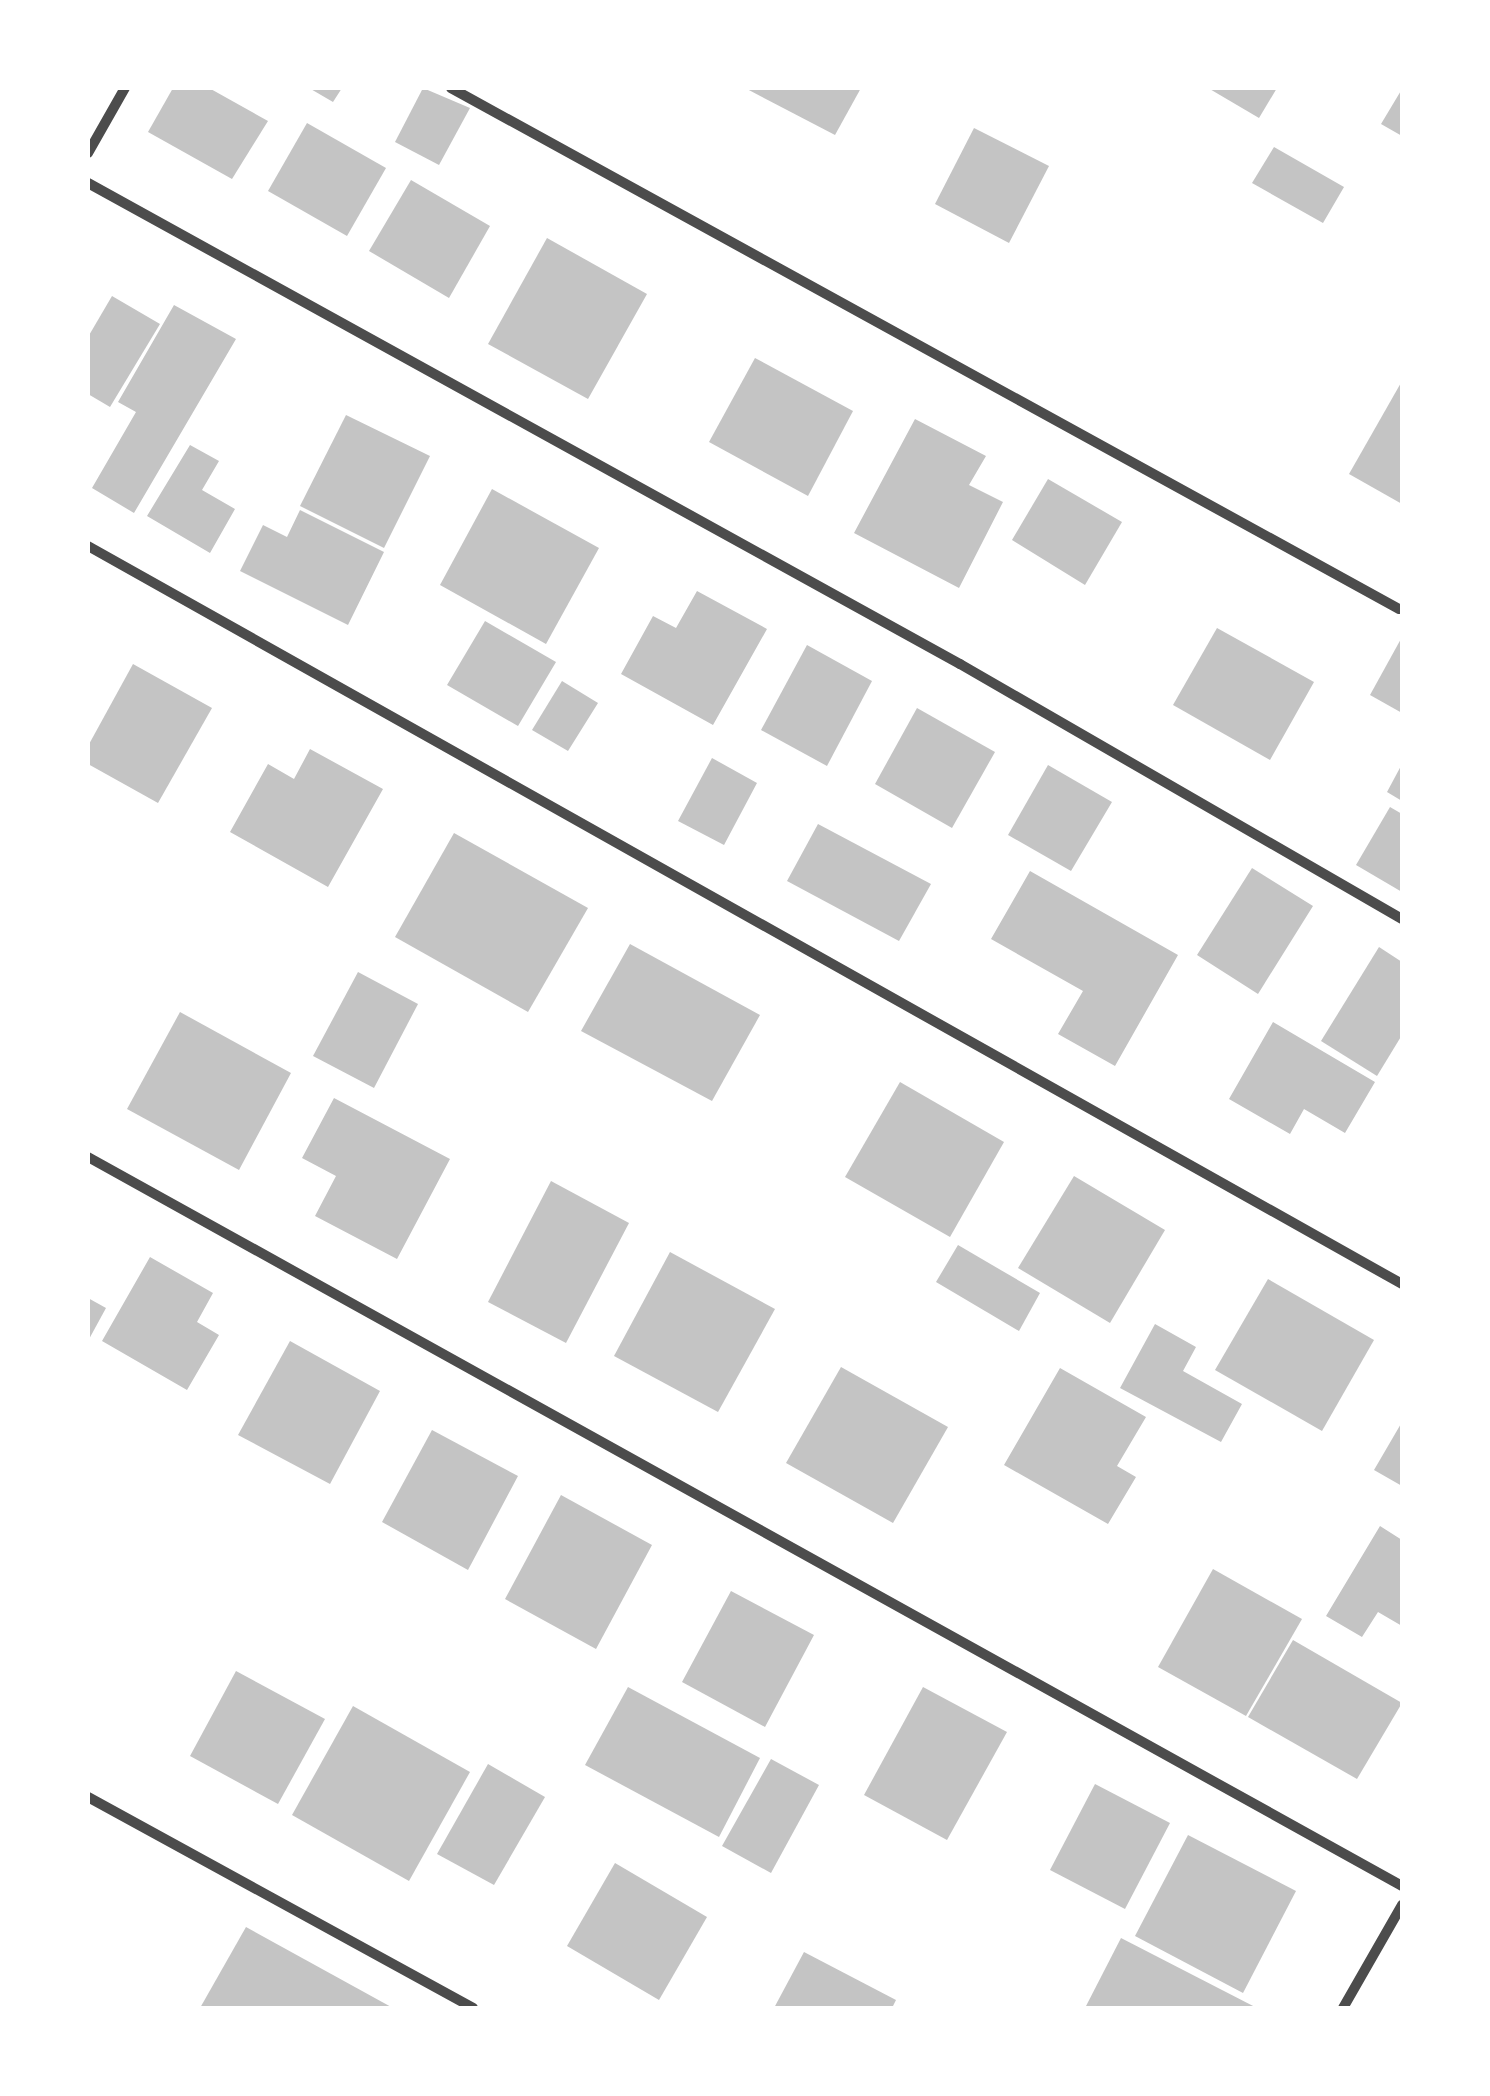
<!DOCTYPE html>
<style>
body{margin:0}
#map{position:relative;width:1490px;height:2096px;overflow:hidden;background:#fff;font-family:Roboto,sans-serif}
div>[style]{position:absolute}
.building>*{inset:0;background:#c4c4c4}
.minor>*{height:10px;margin:-5px;padding:0 5px;transform-origin:5px;border-radius:5px;background:#4c4c4c}
span{translate:-50% -50%;white-space:nowrap;text-align:center;line-height:1.15;-webkit-text-stroke:8px #fff;paint-order:stroke}
.frame{position:absolute;inset:0;border:90px solid #fff;pointer-events:none}
</style>
<div id="map">
<div class="building">
<i style="clip-path:polygon(173px 88px,209px 88px,268px 121px,232px 179px,148px 132px)"></i>
<i style="clip-path:polygon(309px 88px,342px 88px,333px 102px)"></i>
<i style="clip-path:polygon(423px 88px,470px 108px,439px 165px,395px 142px)"></i>
<i style="clip-path:polygon(745px 88px,861px 88px,835px 135px)"></i>
<i style="clip-path:polygon(1208px 88px,1277px 88px,1259px 118px)"></i>
<i style="clip-path:polygon(1402px 89px,1402px 136px,1381px 124px)"></i>
<i style="clip-path:polygon(307px 123px,386px 168px,347px 236px,268px 191px)"></i>
<i style="clip-path:polygon(974px 128px,1049px 166px,1009px 243px,935px 204px)"></i>
<i style="clip-path:polygon(1274px 147px,1344px 187px,1323px 223px,1252px 183px)"></i>
<i style="clip-path:polygon(411px 180px,490px 226px,449px 298px,369px 251px)"></i>
<i style="clip-path:polygon(547px 238px,647px 294px,588px 399px,488px 344px)"></i>
<i style="clip-path:polygon(112px 296px,160px 324px,110px 407px,88px 394px,88px 337px)"></i>
<i style="clip-path:polygon(174px 305px,236px 339px,134px 513px,92px 488px,136px 412px,118px 402px)"></i>
<i style="clip-path:polygon(755px 358px,853px 411px,808px 496px,709px 442px)"></i>
<i style="clip-path:polygon(1402px 381px,1402px 504px,1349px 474px)"></i>
<i style="clip-path:polygon(346px 415px,430px 456px,384px 548px,300px 506px)"></i>
<i style="clip-path:polygon(915px 419px,986px 456px,969px 485px,1003px 502px,959px 588px,854px 533px)"></i>
<i style="clip-path:polygon(190px 445px,219px 461px,202px 490px,235px 509px,210px 553px,147px 516px)"></i>
<i style="clip-path:polygon(1048px 479px,1122px 522px,1085px 585px,1012px 540px)"></i>
<i style="clip-path:polygon(492px 489px,599px 548px,546px 644px,440px 585px)"></i>
<i style="clip-path:polygon(300px 510px,384px 552px,348px 625px,240px 571px,263px 525px,287px 537px)"></i>
<i style="clip-path:polygon(697px 591px,767px 629px,713px 725px,621px 674px,653px 616px,676px 628px)"></i>
<i style="clip-path:polygon(485px 621px,556px 662px,518px 726px,447px 685px)"></i>
<i style="clip-path:polygon(1217px 628px,1314px 682px,1270px 760px,1173px 705px)"></i>
<i style="clip-path:polygon(1402px 637px,1402px 713px,1370px 695px)"></i>
<i style="clip-path:polygon(807px 645px,872px 681px,827px 766px,761px 730px)"></i>
<i style="clip-path:polygon(133px 664px,212px 708px,158px 803px,88px 764px,88px 746px)"></i>
<i style="clip-path:polygon(562px 681px,598px 703px,568px 751px,532px 730px)"></i>
<i style="clip-path:polygon(917px 708px,995px 752px,952px 828px,875px 784px)"></i>
<i style="clip-path:polygon(310px 749px,383px 789px,328px 887px,230px 832px,268px 764px,294px 779px)"></i>
<i style="clip-path:polygon(712px 758px,757px 783px,724px 845px,678px 821px)"></i>
<i style="clip-path:polygon(1402px 764px,1402px 801px,1387px 792px)"></i>
<i style="clip-path:polygon(1048px 765px,1112px 802px,1071px 871px,1008px 835px)"></i>
<i style="clip-path:polygon(1390px 807px,1402px 814px,1402px 892px,1356px 865px)"></i>
<i style="clip-path:polygon(818px 824px,931px 884px,899px 941px,787px 881px)"></i>
<i style="clip-path:polygon(454px 833px,588px 908px,528px 1012px,395px 937px)"></i>
<i style="clip-path:polygon(1252px 868px,1313px 906px,1258px 994px,1197px 955px)"></i>
<i style="clip-path:polygon(1030px 871px,1178px 955px,1115px 1066px,1058px 1034px,1083px 991px,991px 939px)"></i>
<i style="clip-path:polygon(630px 944px,760px 1015px,712px 1101px,581px 1031px)"></i>
<i style="clip-path:polygon(1379px 947px,1402px 962px,1402px 1035px,1377px 1076px,1321px 1041px)"></i>
<i style="clip-path:polygon(358px 972px,418px 1004px,374px 1088px,313px 1056px)"></i>
<i style="clip-path:polygon(180px 1012px,291px 1073px,239px 1170px,127px 1109px)"></i>
<i style="clip-path:polygon(1273px 1022px,1375px 1082px,1345px 1133px,1304px 1109px,1290px 1134px,1229px 1099px)"></i>
<i style="clip-path:polygon(900px 1082px,1004px 1142px,950px 1237px,845px 1177px)"></i>
<i style="clip-path:polygon(334px 1098px,450px 1159px,397px 1259px,315px 1216px,336px 1176px,302px 1158px)"></i>
<i style="clip-path:polygon(1074px 1176px,1165px 1230px,1110px 1323px,1018px 1268px)"></i>
<i style="clip-path:polygon(551px 1181px,629px 1223px,566px 1343px,488px 1302px)"></i>
<i style="clip-path:polygon(958px 1245px,1040px 1293px,1019px 1331px,936px 1282px)"></i>
<i style="clip-path:polygon(670px 1252px,775px 1309px,718px 1412px,614px 1356px)"></i>
<i style="clip-path:polygon(150px 1257px,213px 1293px,197px 1322px,219px 1335px,187px 1390px,102px 1341px)"></i>
<i style="clip-path:polygon(1268px 1279px,1374px 1340px,1322px 1431px,1215px 1370px)"></i>
<i style="clip-path:polygon(88px 1298px,106px 1308px,88px 1341px)"></i>
<i style="clip-path:polygon(1155px 1324px,1196px 1347px,1183px 1371px,1242px 1404px,1221px 1442px,1120px 1388px)"></i>
<i style="clip-path:polygon(290px 1341px,380px 1391px,330px 1484px,238px 1435px)"></i>
<i style="clip-path:polygon(841px 1367px,948px 1427px,893px 1523px,786px 1463px)"></i>
<i style="clip-path:polygon(1060px 1368px,1146px 1417px,1117px 1466px,1136px 1477px,1108px 1524px,1004px 1465px)"></i>
<i style="clip-path:polygon(1402px 1422px,1402px 1486px,1374px 1470px)"></i>
<i style="clip-path:polygon(432px 1430px,518px 1476px,468px 1570px,382px 1522px)"></i>
<i style="clip-path:polygon(561px 1495px,652px 1545px,596px 1649px,505px 1599px)"></i>
<i style="clip-path:polygon(1380px 1526px,1402px 1540px,1402px 1626px,1378px 1612px,1362px 1637px,1326px 1616px)"></i>
<i style="clip-path:polygon(1213px 1569px,1302px 1619px,1246px 1716px,1158px 1667px)"></i>
<i style="clip-path:polygon(731px 1591px,814px 1635px,765px 1727px,682px 1682px)"></i>
<i style="clip-path:polygon(1293px 1640px,1402px 1703px,1357px 1779px,1248px 1717px)"></i>
<i style="clip-path:polygon(236px 1671px,325px 1719px,278px 1804px,190px 1756px)"></i>
<i style="clip-path:polygon(628px 1687px,760px 1758px,719px 1837px,585px 1765px)"></i>
<i style="clip-path:polygon(923px 1687px,1007px 1732px,947px 1840px,864px 1795px)"></i>
<i style="clip-path:polygon(353px 1706px,470px 1772px,409px 1881px,292px 1815px)"></i>
<i style="clip-path:polygon(771px 1759px,819px 1785px,771px 1873px,722px 1846px)"></i>
<i style="clip-path:polygon(488px 1764px,545px 1797px,494px 1885px,437px 1854px)"></i>
<i style="clip-path:polygon(1095px 1784px,1170px 1823px,1125px 1909px,1050px 1870px)"></i>
<i style="clip-path:polygon(1188px 1835px,1296px 1891px,1243px 1993px,1135px 1936px)"></i>
<i style="clip-path:polygon(615px 1863px,707px 1917px,659px 2000px,567px 1946px)"></i>
<i style="clip-path:polygon(246px 1927px,393px 2008px,200px 2008px)"></i>
<i style="clip-path:polygon(1121px 1938px,1257px 2008px,1085px 2008px)"></i>
<i style="clip-path:polygon(804px 1952px,896px 2000px,892px 2008px,774px 2008px)"></i>
</div>
<div class="minor">
<i style="left:451px;top:88px;width:1082px;rotate:28.79deg"></i>
<i style="left:88px;top:153px;width:75px;rotate:-60.4deg"></i>
<i style="left:88px;top:183px;width:996px;rotate:28.88deg"></i>
<i style="left:960px;top:664px;width:510px;rotate:29.98deg"></i>
<i style="left:88px;top:546px;width:1507px;rotate:29.32deg"></i>
<i style="left:88px;top:1157px;width:1503px;rotate:29.02deg"></i>
<i style="left:88px;top:1797px;width:439px;rotate:28.7deg"></i>
<i style="left:1343px;top:2008px;width:119px;rotate:-60.2deg"></i>
</div>
<div class="frame"></div>
</div>
